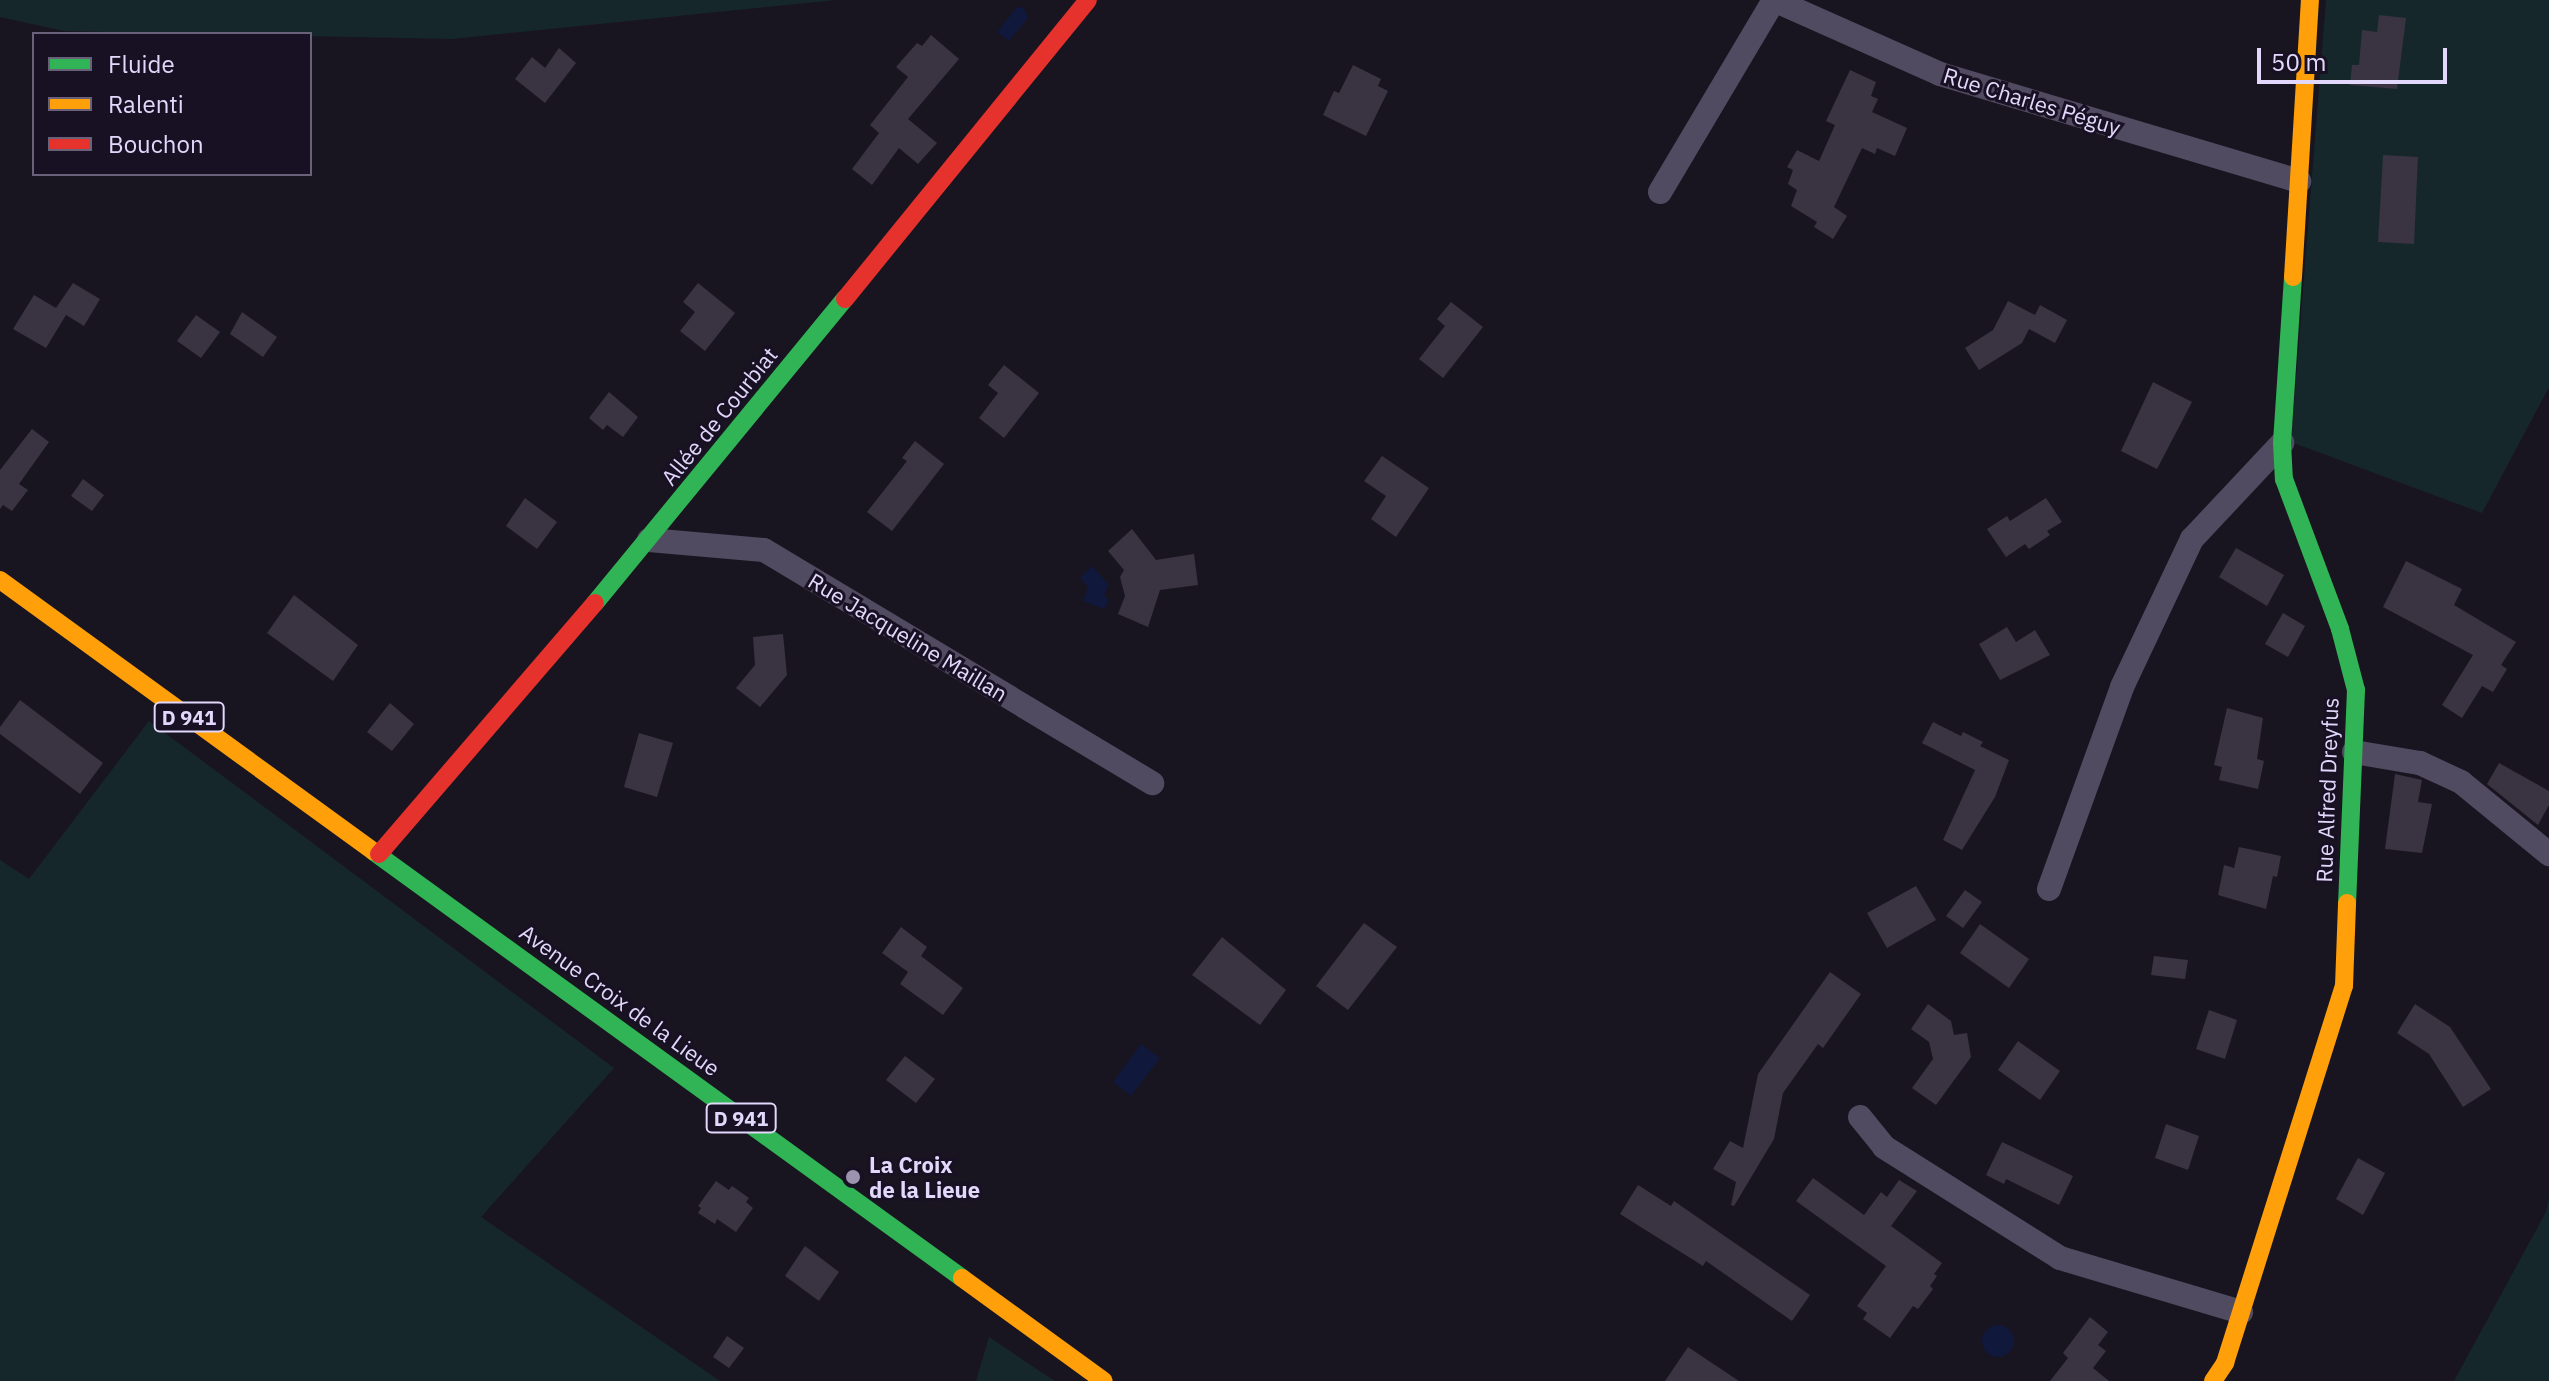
<!DOCTYPE html>
<meta charset="utf-8">
<style>
body{margin:0}
#map{position:relative;width:2549px;height:1381px;overflow:hidden;background:#191520;font-family:"IBM Plex Sans",sans-serif}
div>[style]{position:absolute}
.green>*{inset:0;background:#16272c}
.water>*{inset:0;background:#10183c}
.round{border-radius:50%}
.building>*{inset:0;background:#393342}
.street>*{height:24px;margin:-12px;padding:0 12px;transform-origin:12px;border-radius:12px;background:#504b60}
.fast>*{height:18px;margin:-9px;padding:0 9px;transform-origin:9px;border-radius:9px;background:#30b455}
.slow>*{height:18px;margin:-9px;padding:0 9px;transform-origin:9px;border-radius:9px;background:#ff9f0a}
.jam>*{height:18px;margin:-9px;padding:0 9px;transform-origin:9px;border-radius:9px;background:#e5322d}
.dots>*{width:22px;height:22px;translate:-50% -50%;box-sizing:border-box;border:4px solid #181124;border-radius:50%}
span{translate:-50% -50%;white-space:nowrap;text-align:center;line-height:1.15;-webkit-text-stroke:6px #181124;paint-order:stroke}
.shield-label span{padding:2px 6px;background:#181124;border:2px solid;border-radius:6px;-webkit-text-stroke-width:0}
.shield-label{font-size:20px;color:#e2d8fb;font-weight:700}
.street-label{font-size:22px;color:#e2d8fb}
.poi-label{font-size:22px;color:#e2d8fb;font-weight:700}
.left{translate:0 -50%;text-align:left}
.legend{position:absolute;left:32px;top:32px;width:280px;height:144px;box-sizing:border-box;background:#181124;border:2px solid #69617a;margin:0;padding:10px 14px;list-style:none;font-size:24px;color:#e2d8fb}
.legend li{display:flex;align-items:center;gap:16px;height:40px}
.legend b{width:40px;border:2px solid #69617a}
.scale{position:absolute;left:2257px;top:48px;width:190px;height:36px;box-sizing:border-box;border:4px solid #e2d8fb;border-top:0;padding-left:10px;font-size:24px;line-height:28px;white-space:nowrap;color:#e2d8fb;-webkit-text-stroke:6px #181124;paint-order:stroke}
</style>
<div id="map">
<div class="green">
<i style="clip-path:polygon(0 0,835px 0,452px 39px,64px 31px,0 17px)"></i>
<i style="clip-path:polygon(2326px 0,2549px 0,2549px 387px,2482px 513px,2291px 442px)"></i>
<i style="clip-path:polygon(149px 721px,614px 1068px,481px 1217px,720px 1381px,0 1381px,0 860px,29px 879px)"></i>
<i style="clip-path:polygon(2549px 1198px,2549px 1381px,2454px 1381px,2546px 1212px)"></i>
<i style="clip-path:polygon(989px 1337px,1041px 1372px,1055px 1381px,976px 1381px)"></i>
</div>
<div class="water">
<i style="clip-path:polygon(1023px 7px,1028px 18px,1009px 41px,997px 32px,1016px 8px)"></i>
<i style="clip-path:polygon(1092px 566px,1109px 585px,1104px 595px,1109px 600px,1104px 609px,1083px 601px,1088px 587px,1080px 578px)"></i>
<i style="clip-path:polygon(1141px 1044px,1160px 1058px,1131px 1096px,1113px 1082px)"></i>
<i class="round" style="left:1982px;top:1325px;width:32px;height:32px"></i>
</div>
<div class="building">
<i style="clip-path:polygon(2379px 15px,2406px 18px,2397px 89px,2350px 85px,2352px 65px,2359px 65px,2362px 30px,2377px 32px)"></i>
<i style="clip-path:polygon(931px 35px,959px 59px,908px 119px,937px 143px,918px 164px,899px 148px,872px 185px,852px 169px,879px 133px,870px 125px,908px 77px,896px 67px,917px 43px,922px 46px)"></i>
<i style="clip-path:polygon(559px 48px,576px 63px,545px 103px,515px 79px,532px 57px,545px 68px)"></i>
<i style="clip-path:polygon(1353px 65px,1381px 79px,1378px 86px,1388px 91px,1366px 136px,1323px 115px,1334px 91px,1339px 93px)"></i>
<i style="clip-path:polygon(1850px 70px,1876px 82px,1871px 96px,1878px 99px,1872px 112px,1907px 128px,1895px 156px,1877px 148px,1875px 154px,1862px 148px,1834px 207px,1847px 216px,1833px 239px,1814px 227px,1817px 222px,1791px 206px,1797px 190px,1788px 184px,1793px 170px,1787px 167px,1797px 150px,1819px 161px,1835px 125px,1826px 121px)"></i>
<i style="clip-path:polygon(2383px 155px,2418px 157px,2414px 244px,2378px 242px)"></i>
<i style="clip-path:polygon(73px 283px,100px 299px,84px 326px,66px 315px,46px 348px,13px 329px,34px 295px,56px 308px)"></i>
<i style="clip-path:polygon(698px 283px,735px 313px,705px 351px,680px 331px,695px 312px,683px 302px)"></i>
<i style="clip-path:polygon(2008px 301px,2035px 315px,2040px 305px,2067px 320px,2055px 343px,2029px 329px,2022px 343px,1979px 370px,1965px 348px,1993px 330px)"></i>
<i style="clip-path:polygon(1451px 302px,1483px 327px,1443px 378px,1419px 359px,1445px 326px,1437px 319px)"></i>
<i style="clip-path:polygon(242px 312px,277px 337px,263px 357px,230px 334px)"></i>
<i style="clip-path:polygon(196px 315px,220px 332px,201px 358px,177px 341px)"></i>
<i style="clip-path:polygon(1004px 365px,1039px 393px,1004px 438px,979px 418px,998px 393px,988px 385px)"></i>
<i style="clip-path:polygon(2153px 382px,2192px 402px,2157px 469px,2121px 451px)"></i>
<i style="clip-path:polygon(609px 392px,638px 417px,623px 437px,607px 425px,603px 430px,589px 418px)"></i>
<i style="clip-path:polygon(32px 429px,49px 442px,19px 484px,28px 490px,12px 511px,3px 505px,0 509px,0 470px)"></i>
<i style="clip-path:polygon(915px 441px,944px 464px,892px 531px,867px 512px,907px 461px,902px 458px)"></i>
<i style="clip-path:polygon(1382px 456px,1429px 488px,1396px 537px,1371px 519px,1386px 496px,1364px 481px)"></i>
<i style="clip-path:polygon(83px 479px,104px 495px,92px 511px,71px 496px)"></i>
<i style="clip-path:polygon(525px 498px,557px 522px,537px 549px,506px 526px)"></i>
<i style="clip-path:polygon(2046px 498px,2062px 522px,2047px 531px,2050px 535px,2029px 549px,2025px 544px,2006px 557px,1987px 529px,2007px 516px,2010px 521px)"></i>
<i style="clip-path:polygon(1132px 529px,1156px 560px,1194px 554px,1198px 585px,1160px 590px,1148px 627px,1118px 614px,1125px 596px,1120px 577px,1124px 570px,1108px 551px)"></i>
<i style="clip-path:polygon(2236px 548px,2284px 575px,2267px 606px,2219px 577px)"></i>
<i style="clip-path:polygon(2406px 561px,2462px 589px,2454px 605px,2516px 642px,2501px 665px,2507px 669px,2493px 692px,2482px 686px,2462px 718px,2442px 705px,2473px 655px,2383px 607px)"></i>
<i style="clip-path:polygon(294px 595px,358px 645px,333px 681px,267px 633px)"></i>
<i style="clip-path:polygon(2283px 613px,2305px 626px,2288px 657px,2265px 644px)"></i>
<i style="clip-path:polygon(2007px 627px,2016px 642px,2035px 630px,2050px 655px,2000px 680px,1979px 644px)"></i>
<i style="clip-path:polygon(783px 634px,787px 675px,760px 707px,736px 688px,755px 665px,753px 637px)"></i>
<i style="clip-path:polygon(20px 700px,103px 763px,80px 794px,0 734px,0 727px)"></i>
<i style="clip-path:polygon(390px 703px,414px 724px,392px 751px,367px 732px)"></i>
<i style="clip-path:polygon(2227px 708px,2263px 718px,2257px 759px,2264px 761px,2258px 789px,2219px 780px,2222px 767px,2214px 765px)"></i>
<i style="clip-path:polygon(1933px 722px,1961px 736px,1963px 732px,1983px 742px,1980px 746px,2009px 760px,1995px 797px,1962px 850px,1943px 840px,1975px 770px,1922px 743px)"></i>
<i style="clip-path:polygon(639px 733px,673px 743px,657px 797px,624px 787px)"></i>
<i style="clip-path:polygon(2499px 763px,2549px 791px,2549px 805px,2538px 825px,2487px 784px)"></i>
<i style="clip-path:polygon(2395px 774px,2422px 780px,2418px 802px,2432px 804px,2422px 853px,2385px 849px)"></i>
<i style="clip-path:polygon(2239px 847px,2281px 856px,2277px 877px,2273px 876px,2266px 909px,2218px 895px,2224px 865px,2234px 868px)"></i>
<i style="clip-path:polygon(1916px 886px,1936px 920px,1887px 948px,1867px 913px)"></i>
<i style="clip-path:polygon(1965px 890px,1982px 902px,1963px 928px,1946px 916px)"></i>
<i style="clip-path:polygon(1364px 923px,1397px 947px,1348px 1010px,1316px 986px)"></i>
<i style="clip-path:polygon(1980px 924px,2029px 959px,2009px 988px,1960px 953px)"></i>
<i style="clip-path:polygon(901px 927px,927px 947px,921px 956px,963px 988px,943px 1015px,900px 984px,908px 972px,882px 953px)"></i>
<i style="clip-path:polygon(1222px 937px,1286px 990px,1260px 1025px,1192px 975px)"></i>
<i style="clip-path:polygon(2154px 956px,2188px 960px,2185px 979px,2151px 975px)"></i>
<i style="clip-path:polygon(1830px 972px,1861px 994px,1823px 1048px,1818px 1044px,1783px 1093px,1774px 1139px,1734px 1206px,1731px 1205px,1736px 1182px,1713px 1169px,1730px 1141px,1743px 1148px,1758px 1074px)"></i>
<i style="clip-path:polygon(1928px 1004px,1951px 1021px,1954px 1035px,1967px 1033px,1971px 1057px,1936px 1105px,1912px 1088px,1933px 1059px,1929px 1042px,1911px 1029px)"></i>
<i style="clip-path:polygon(2415px 1004px,2450px 1027px,2491px 1089px,2463px 1107px,2429px 1054px,2397px 1033px)"></i>
<i style="clip-path:polygon(2209px 1010px,2237px 1020px,2225px 1059px,2196px 1049px)"></i>
<i style="clip-path:polygon(2018px 1041px,2060px 1071px,2040px 1100px,1998px 1070px)"></i>
<i style="clip-path:polygon(905px 1056px,935px 1079px,916px 1103px,886px 1080px)"></i>
<i style="clip-path:polygon(2166px 1124px,2199px 1136px,2188px 1170px,2155px 1158px)"></i>
<i style="clip-path:polygon(2002px 1142px,2073px 1176px,2059px 1205px,2006px 1179px,2004px 1184px,1986px 1175px)"></i>
<i style="clip-path:polygon(2358px 1158px,2385px 1173px,2363px 1215px,2336px 1199px)"></i>
<i style="clip-path:polygon(1813px 1178px,1864px 1215px,1881px 1192px,1887px 1197px,1899px 1180px,1917px 1191px,1891px 1226px,1942px 1263px,1934px 1274px,1937px 1276px,1930px 1286px,1933px 1289px,1918px 1309px,1913px 1306px,1890px 1338px,1863px 1319px,1867px 1313px,1857px 1306px,1886px 1266px,1796px 1201px)"></i>
<i style="clip-path:polygon(716px 1181px,729px 1190px,732px 1186px,749px 1198px,746px 1202px,753px 1208px,736px 1232px,717px 1219px,715px 1224px,698px 1213px,701px 1208px,698px 1206px)"></i>
<i style="clip-path:polygon(1638px 1185px,1671px 1206px,1674px 1201px,1810px 1295px,1792px 1321px,1706px 1261px,1703px 1266px,1620px 1214px)"></i>
<i style="clip-path:polygon(805px 1246px,839px 1272px,819px 1301px,785px 1276px)"></i>
<i style="clip-path:polygon(2090px 1317px,2108px 1332px,2098px 1345px,2106px 1351px,2093px 1368px,2109px 1381px,2050px 1381px,2068px 1358px,2063px 1353px)"></i>
<i style="clip-path:polygon(727px 1336px,744px 1348px,729px 1368px,713px 1357px)"></i>
<i style="clip-path:polygon(1688px 1347px,1739px 1381px,1665px 1381px)"></i>
</div>
<div class="street">
<i style="left:1774px;top:0;width:182px;rotate:24deg"></i>
<i style="left:1940px;top:74px;width:375px;rotate:16.6deg"></i>
<i style="left:1660px;top:192px;width:223px;rotate:-59.3deg"></i>
<i style="left:649px;top:540px;width:115px;rotate:5deg"></i>
<i style="left:764px;top:550px;width:453px;rotate:31deg"></i>
<i style="left:2354px;top:752px;width:67px;rotate:9.5deg"></i>
<i style="left:2420px;top:763px;width:45px;rotate:24.9deg"></i>
<i style="left:2461px;top:782px;width:114px;rotate:39.3deg"></i>
<i style="left:2049px;top:889px;width:215px;rotate:-70.1deg"></i>
<i style="left:2122px;top:687px;width:164px;rotate:-64.7deg"></i>
<i style="left:2192px;top:539px;width:132px;rotate:-46.8deg"></i>
<i style="left:1860px;top:1117px;width:38px;rotate:51deg"></i>
<i style="left:1884px;top:1147px;width:208px;rotate:32.2deg"></i>
<i style="left:2060px;top:1258px;width:189px;rotate:16.6deg"></i>
</div>
<div class="fast">
<i style="left:2293px;top:277px;width:166px;rotate:93.8deg"></i>
<i style="left:2282px;top:443px;width:36px;rotate:87deg"></i>
<i style="left:2284px;top:479px;width:160px;rotate:69.5deg"></i>
<i style="left:2340px;top:629px;width:63px;rotate:75.3deg"></i>
<i style="left:2356px;top:690px;width:213px;rotate:92.4deg"></i>
<i style="left:595px;top:603px;width:394px;rotate:-50.6deg"></i>
<i style="left:374px;top:852px;width:726px;rotate:35.92deg"></i>
</div>
<div class="slow">
<i style="left:2293px;top:277px;width:278px;rotate:-86.5deg"></i>
<i style="left:0;top:580px;width:462px;rotate:36deg"></i>
<i style="left:962px;top:1278px;width:175px;rotate:36deg"></i>
<i style="left:2213px;top:1381px;width:22px;rotate:-56deg"></i>
<i style="left:2225px;top:1363px;width:395px;rotate:-72.5deg"></i>
<i style="left:2344px;top:986px;width:83px;rotate:-87.9deg"></i>
</div>
<div class="jam">
<i style="left:845px;top:299px;width:385px;rotate:-50.9deg"></i>
<i style="left:379px;top:854px;width:331px;rotate:-49.3deg"></i>
</div>
<div class="dots">
<i style="left:853px;top:1177px;background:#9c94ae"></i>
</div>
<div class="shield-label">
<span style="left:189px;top:717px">D 941</span>
<span style="left:741px;top:1118px">D 941</span>
</div>
<div class="street-label">
<span style="left:2032px;top:101px;rotate:17deg">Rue Charles Péguy</span>
<span style="left:719px;top:416px;rotate:-51deg">Allée de Courbiat</span>
<span style="left:908px;top:637px;rotate:31deg">Rue Jacqueline Maillan</span>
<span style="left:2327px;top:790px;rotate:-88deg">Rue Alfred Dreyfus</span>
<span style="left:620px;top:1000px;rotate:36deg">Avenue Croix de la Lieue</span>
</div>
<div class="poi-label">
<span class="left" style="left:869px;top:1177px">La Croix<br>de la Lieue</span>
</div>
<ul class="legend">
<li><b style="height:10px;background:#30b455"></b>Fluide</li>
<li><b style="height:10px;background:#ff9f0a"></b>Ralenti</li>
<li><b style="height:10px;background:#e5322d"></b>Bouchon</li>
</ul>
<div class="scale">50 m</div>
</div>
